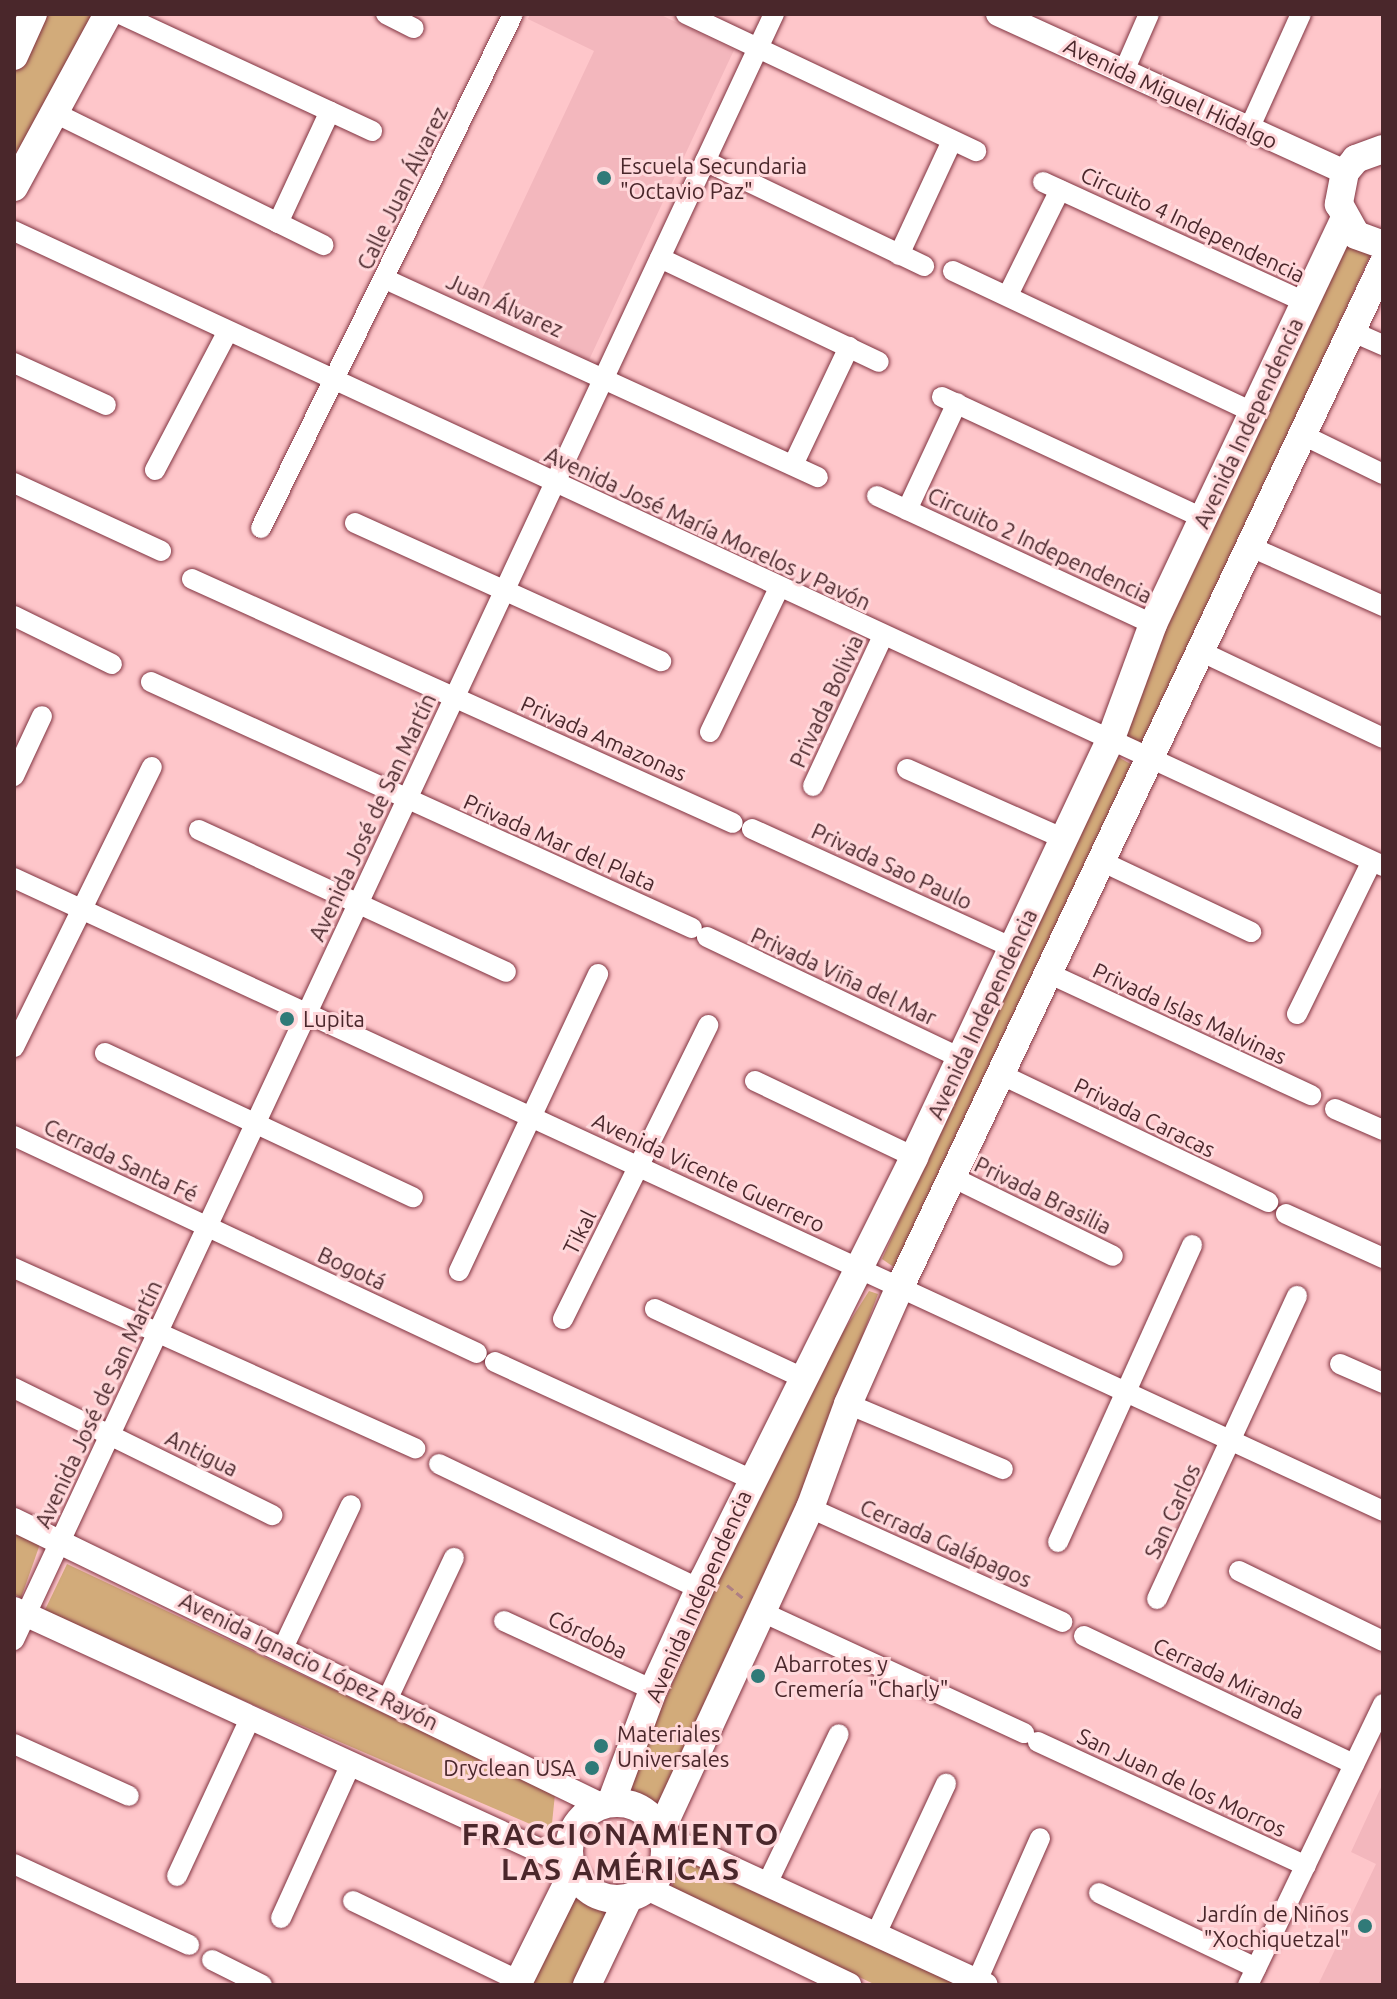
<!DOCTYPE html>
<meta charset="utf-8">
<style>
body{margin:0}
#map{position:relative;width:1397px;height:1999px;overflow:hidden;background:#fec6ca;font-family:Ubuntu,sans-serif}
div>[style]{position:absolute}
.built>*{inset:0;background:#f3b7bd}
.green>*{inset:0;background:#d2ab7a}
.path>*{height:3px;margin-top:-1.5px;transform-origin:0;background:repeating-linear-gradient(90deg,#ae7f83 0 8px,transparent 0 12px)}
.roads{filter:drop-shadow(0 0 2px #803340) drop-shadow(0 0 2px #803340)}
.minor>*{height:20px;margin:-10px;padding:0 10px;transform-origin:10px;border-radius:10px;background:#fff}
.tertiary>*{height:24px;margin:-12px;padding:0 12px;transform-origin:12px;border-radius:12px;background:#fff}
.secondary>*{height:28px;margin:-14px;padding:0 14px;transform-origin:14px;border-radius:14px;background:#fff}
.secondary>.ring{margin:-14px;padding:0;box-sizing:content-box;background:none;border:28px solid #fff;border-radius:50%}
.dots>*{width:22px;height:22px;translate:-50% -50%;box-sizing:border-box;border:4px solid #ffd8db;border-radius:50%}
span{translate:-50% -50%;white-space:nowrap;text-align:center;line-height:1.15;-webkit-text-stroke:6px #ffd8db;paint-order:stroke}
.street-label{font-size:22px;color:#4a272b}
.poi-label{font-size:22px;color:#4a272b}
.left{translate:0 -50%;text-align:left}
.right{translate:-100% -50%;text-align:right}
.district-label{font-size:30px;color:#4a272b;font-weight:700;letter-spacing:2px}
.frame{position:absolute;inset:0;border:16px solid #4a272b;pointer-events:none}
</style>
<div id="map">
<div class="built">
<i style="clip-path:polygon(530px 14px,659px 14px,734px 50px,589px 360px,474px 306px,594px 51px,528px 19px)"></i>
<i style="clip-path:polygon(1383px 1783px,1383px 1985px,1318px 1985px,1376px 1864px,1351px 1852px)"></i>
</div>
<div class="green">
<i style="clip-path:polygon(37px 14px,92px 14px,14px 161px,14px 64px)"></i>
<i style="clip-path:polygon(1345px 241px,1371px 254px,1144px 747px,1122px 736px,1162px 630px)"></i>
<i style="clip-path:polygon(1113px 754px,1134px 766px,898px 1270px,882px 1259px)"></i>
<i style="clip-path:polygon(869px 1291px,878px 1294px,808px 1483px,658px 1807px,627px 1787px,758px 1488px,812px 1381px)"></i>
<i style="clip-path:polygon(14px 1532px,40px 1544px,21px 1598px,14px 1594px)"></i>
<i style="clip-path:polygon(67px 1564px,555px 1794px,551px 1833px,43px 1614px)"></i>
<i style="clip-path:polygon(684px 1860px,958px 1985px,876px 1985px,671px 1888px)"></i>
<i style="clip-path:polygon(572px 1895px,611px 1913px,572px 1985px,531px 1985px)"></i>
</div>
<div class="path">
<i style="left:727px;top:1585px;width:21px;rotate:39deg"></i>
</div>
<div class="roads">
<div class="minor">
<i style="left:120px;top:14px;width:278px;rotate:24.9deg"></i>
<i style="left:386px;top:14px;width:31px;rotate:27deg"></i>
<i style="left:686px;top:14px;width:321px;rotate:25.3deg"></i>
<i style="left:1124px;top:71px;width:62px;rotate:-66.3deg"></i>
<i style="left:57px;top:114px;width:297px;rotate:26.2deg"></i>
<i style="left:1249px;top:129px;width:126px;rotate:-65.7deg"></i>
<i style="left:705px;top:161px;width:243px;rotate:25.6deg"></i>
<i style="left:1043px;top:182px;width:288px;rotate:24.6deg"></i>
<i style="left:278px;top:223px;width:123px;rotate:-65.1deg"></i>
<i style="left:14px;top:231px;width:1509px;rotate:24.88deg"></i>
<i style="left:899px;top:255px;width:126px;rotate:-65.1deg"></i>
<i style="left:660px;top:258px;width:242px;rotate:25.4deg"></i>
<i style="left:953px;top:271px;width:331px;rotate:25.2deg"></i>
<i style="left:385px;top:279px;width:476px;rotate:24.6deg"></i>
<i style="left:1008px;top:295px;width:117px;rotate:-63.7deg"></i>
<i style="left:1351px;top:331px;width:35px;rotate:24deg"></i>
<i style="left:14px;top:363px;width:101px;rotate:24.5deg"></i>
<i style="left:942px;top:397px;width:288px;rotate:24.9deg"></i>
<i style="left:1303px;top:435px;width:89px;rotate:26deg"></i>
<i style="left:793px;top:465px;width:131px;rotate:-64.6deg"></i>
<i style="left:155px;top:470px;width:155px;rotate:-62.3deg"></i>
<i style="left:14px;top:483px;width:162px;rotate:24.8deg"></i>
<i style="left:877px;top:496px;width:304px;rotate:24.9deg"></i>
<i style="left:907px;top:510px;width:118px;rotate:-65deg"></i>
<i style="left:355px;top:523px;width:336px;rotate:24.3deg"></i>
<i style="left:261px;top:528px;width:572px;rotate:-63.88deg"></i>
<i style="left:1251px;top:547px;width:145px;rotate:24.1deg"></i>
<i style="left:192px;top:579px;width:593px;rotate:24.28deg"></i>
<i style="left:14px;top:616px;width:109px;rotate:26.1deg"></i>
<i style="left:1202px;top:652px;width:200px;rotate:25.4deg"></i>
<i style="left:151px;top:682px;width:594px;rotate:24.45deg"></i>
<i style="left:710px;top:732px;width:160px;rotate:-64.4deg"></i>
<i style="left:907px;top:769px;width:172px;rotate:24deg"></i>
<i style="left:14px;top:776px;width:66px;rotate:-65deg"></i>
<i style="left:813px;top:786px;width:166px;rotate:-65deg"></i>
<i style="left:752px;top:829px;width:287px;rotate:24.5deg"></i>
<i style="left:199px;top:830px;width:338px;rotate:24.8deg"></i>
<i style="left:1103px;top:862px;width:164px;rotate:25.3deg"></i>
<i style="left:14px;top:878px;width:1508px;rotate:24.81deg"></i>
<i style="left:707px;top:937px;width:281px;rotate:25.5deg"></i>
<i style="left:1050px;top:974px;width:288px;rotate:24.9deg"></i>
<i style="left:1297px;top:1014px;width:170px;rotate:-63.9deg"></i>
<i style="left:14px;top:1047px;width:312px;rotate:-63.8deg"></i>
<i style="left:105px;top:1053px;width:340px;rotate:25.1deg"></i>
<i style="left:1002px;top:1075px;width:295px;rotate:25.5deg"></i>
<i style="left:755px;top:1081px;width:176px;rotate:25.5deg"></i>
<i style="left:1335px;top:1109px;width:52px;rotate:23.6deg"></i>
<i style="left:14px;top:1136px;width:511px;rotate:25.11deg"></i>
<i style="left:952px;top:1177px;width:179px;rotate:26.1deg"></i>
<i style="left:1286px;top:1214px;width:107px;rotate:24.4deg"></i>
<i style="left:14px;top:1268px;width:440px;rotate:24.2deg"></i>
<i style="left:459px;top:1271px;width:328px;rotate:-64.9deg"></i>
<i style="left:655px;top:1309px;width:163px;rotate:25deg"></i>
<i style="left:563px;top:1319px;width:328px;rotate:-63.7deg"></i>
<i style="left:495px;top:1362px;width:281px;rotate:24.6deg"></i>
<i style="left:1340px;top:1364px;width:47px;rotate:23.8deg"></i>
<i style="left:14px;top:1388px;width:288px;rotate:26.2deg"></i>
<i style="left:848px;top:1404px;width:168px;rotate:22.8deg"></i>
<i style="left:439px;top:1464px;width:289px;rotate:25.6deg"></i>
<i style="left:810px;top:1508px;width:277px;rotate:24.3deg"></i>
<i style="left:1058px;top:1542px;width:326px;rotate:-65.7deg"></i>
<i style="left:1239px;top:1571px;width:160px;rotate:25.9deg"></i>
<i style="left:1157px;top:1599px;width:334px;rotate:-65.2deg"></i>
<i style="left:760px;top:1611px;width:291px;rotate:24.8deg"></i>
<i style="left:504px;top:1621px;width:164px;rotate:24.8deg"></i>
<i style="left:1084px;top:1636px;width:299px;rotate:25.4deg"></i>
<i style="left:14px;top:1640px;width:1795px;rotate:-64.95deg"></i>
<i style="left:283px;top:1648px;width:158px;rotate:-64.6deg"></i>
<i style="left:388px;top:1698px;width:155px;rotate:-64.8deg"></i>
<i style="left:1038px;top:1742px;width:295px;rotate:24.8deg"></i>
<i style="left:14px;top:1744px;width:126px;rotate:24.3deg"></i>
<i style="left:14px;top:1864px;width:193px;rotate:24.8deg"></i>
<i style="left:177px;top:1876px;width:173px;rotate:-65.1deg"></i>
<i style="left:767px;top:1884px;width:166px;rotate:-64.4deg"></i>
<i style="left:1099px;top:1893px;width:174px;rotate:25.5deg"></i>
<i style="left:353px;top:1901px;width:184px;rotate:25.7deg"></i>
<i style="left:281px;top:1918px;width:167px;rotate:-65.6deg"></i>
<i style="left:876px;top:1934px;width:166px;rotate:-65deg"></i>
<i style="left:212px;top:1960px;width:56px;rotate:26.6deg"></i>
<i style="left:977px;top:1981px;width:156px;rotate:-66.2deg"></i>
<i style="left:1248px;top:1985px;width:312px;rotate:-64.3deg"></i>
</div>
<div class="tertiary">
<i style="left:998px;top:14px;width:381px;rotate:24.5deg"></i>
<i style="left:14px;top:1520px;width:653px;rotate:25.9deg"></i>
<i style="left:14px;top:1609px;width:613px;rotate:24.68deg"></i>
<i style="left:664px;top:1837px;width:354px;rotate:24.7deg"></i>
<i style="left:649px;top:1889px;width:222px;rotate:25.6deg"></i>
</div>
<div class="secondary">
<i style="left:14px;top:56px;width:46px;rotate:-65.7deg"></i>
<i style="left:1383px;top:149px;width:29px;rotate:160deg"></i>
<i style="left:1356px;top:159px;width:17px;rotate:130deg"></i>
<i style="left:1345px;top:172px;width:33px;rotate:101deg"></i>
<i style="left:1339px;top:204px;width:35px;rotate:61deg"></i>
<i style="left:1356px;top:235px;width:29px;rotate:20deg"></i>
<i style="left:14px;top:187px;width:197px;rotate:-61.5deg"></i>
<i class="ring" style="left:569px;top:1803px;width:68px;height:68px"></i>
<i style="left:611px;top:1803px;width:121px;rotate:-69.6deg"></i>
<i style="left:653px;top:1690px;width:122px;rotate:-65.3deg"></i>
<i style="left:704px;top:1579px;width:471px;rotate:-63.5deg"></i>
<i style="left:914px;top:1157px;width:460px;rotate:-64.8deg"></i>
<i style="left:1110px;top:741px;width:125px;rotate:-69.8deg"></i>
<i style="left:1153px;top:624px;width:447px;rotate:-64.7deg"></i>
<i style="left:661px;top:1830px;width:355px;rotate:-65.2deg"></i>
<i style="left:810px;top:1508px;width:111px;rotate:-69.9deg"></i>
<i style="left:848px;top:1404px;width:126px;rotate:-66.1deg"></i>
<i style="left:899px;top:1289px;width:1134px;rotate:-64.72deg"></i>
<i style="left:517px;top:1985px;width:126px;rotate:-63.6deg"></i>
<i style="left:587px;top:1985px;width:95px;rotate:-64.5deg"></i>
</div>
</div>
<div class="dots">
<i style="left:604px;top:178px;background:#307a78"></i>
<i style="left:287px;top:1019px;background:#307a78"></i>
<i style="left:758px;top:1676px;background:#307a78"></i>
<i style="left:601px;top:1746px;background:#307a78"></i>
<i style="left:592px;top:1768px;background:#307a78"></i>
<i style="left:1365px;top:1926px;background:#307a78"></i>
</div>
<div class="street-label">
<span style="left:1171px;top:93px;rotate:25deg">Avenida Miguel Hidalgo</span>
<span style="left:402px;top:188px;rotate:-64deg">Calle Juan Álvarez</span>
<span style="left:1193px;top:224px;rotate:25deg">Circuito 4 Independencia</span>
<span style="left:505px;top:305px;rotate:24deg">Juan Álvarez</span>
<span style="left:1248px;top:423px;rotate:-65deg">Avenida Independencia</span>
<span style="left:708px;top:528px;rotate:25deg">Avenida José María Morelos y Pavón</span>
<span style="left:1040px;top:545px;rotate:25deg">Circuito 2 Independencia</span>
<span style="left:826px;top:701px;rotate:-65deg">Privada Bolivia</span>
<span style="left:604px;top:738px;rotate:24deg">Privada Amazonas</span>
<span style="left:372px;top:817px;rotate:-65deg">Avenida José de San Martín</span>
<span style="left:560px;top:842px;rotate:24deg">Privada Mar del Plata</span>
<span style="left:892px;top:866px;rotate:25deg">Privada Sao Paulo</span>
<span style="left:844px;top:976px;rotate:25deg">Privada Viña del Mar</span>
<span style="left:1190px;top:1013px;rotate:25deg">Privada Islas Malvinas</span>
<span style="left:982px;top:1014px;rotate:-65deg">Avenida Independencia</span>
<span style="left:1145px;top:1117px;rotate:26deg">Privada Caracas</span>
<span style="left:121px;top:1160px;rotate:25deg">Cerrada Santa Fé</span>
<span style="left:709px;top:1172px;rotate:25deg">Avenida Vicente Guerrero</span>
<span style="left:1043px;top:1195px;rotate:26deg">Privada Brasilia</span>
<span style="left:579px;top:1232px;rotate:-63deg">Tikal</span>
<span style="left:352px;top:1268px;rotate:25deg">Bogotá</span>
<span style="left:98px;top:1404px;rotate:-65deg">Avenida José de San Martín</span>
<span style="left:202px;top:1453px;rotate:26deg">Antigua</span>
<span style="left:1172px;top:1511px;rotate:-65deg">San Carlos</span>
<span style="left:946px;top:1543px;rotate:24deg">Cerrada Galápagos</span>
<span style="left:698px;top:1596px;rotate:-66deg">Avenida Independencia</span>
<span style="left:588px;top:1634px;rotate:25deg">Córdoba</span>
<span style="left:309px;top:1661px;rotate:26deg">Avenida Ignacio López Rayón</span>
<span style="left:1229px;top:1678px;rotate:25deg">Cerrada Miranda</span>
<span style="left:1182px;top:1782px;rotate:25deg">San Juan de los Morros</span>
</div>
<div class="poi-label">
<span class="left" style="left:620px;top:178px">Escuela Secundaria<br>"Octavio Paz"</span>
<span class="left" style="left:303px;top:1019px">Lupita</span>
<span class="left" style="left:774px;top:1676px">Abarrotes y<br>Cremería "Charly"</span>
<span class="left" style="left:617px;top:1746px">Materiales<br>Universales</span>
<span class="right" style="left:576px;top:1768px">Dryclean USA</span>
<span class="right" style="left:1349px;top:1926px">Jardín de Niños<br>"Xochiquetzal"</span>
</div>
<div class="district-label">
<span style="left:621px;top:1851px">FRACCIONAMIENTO<br>LAS AMÉRICAS</span>
</div>
<div class="frame"></div>
</div>
